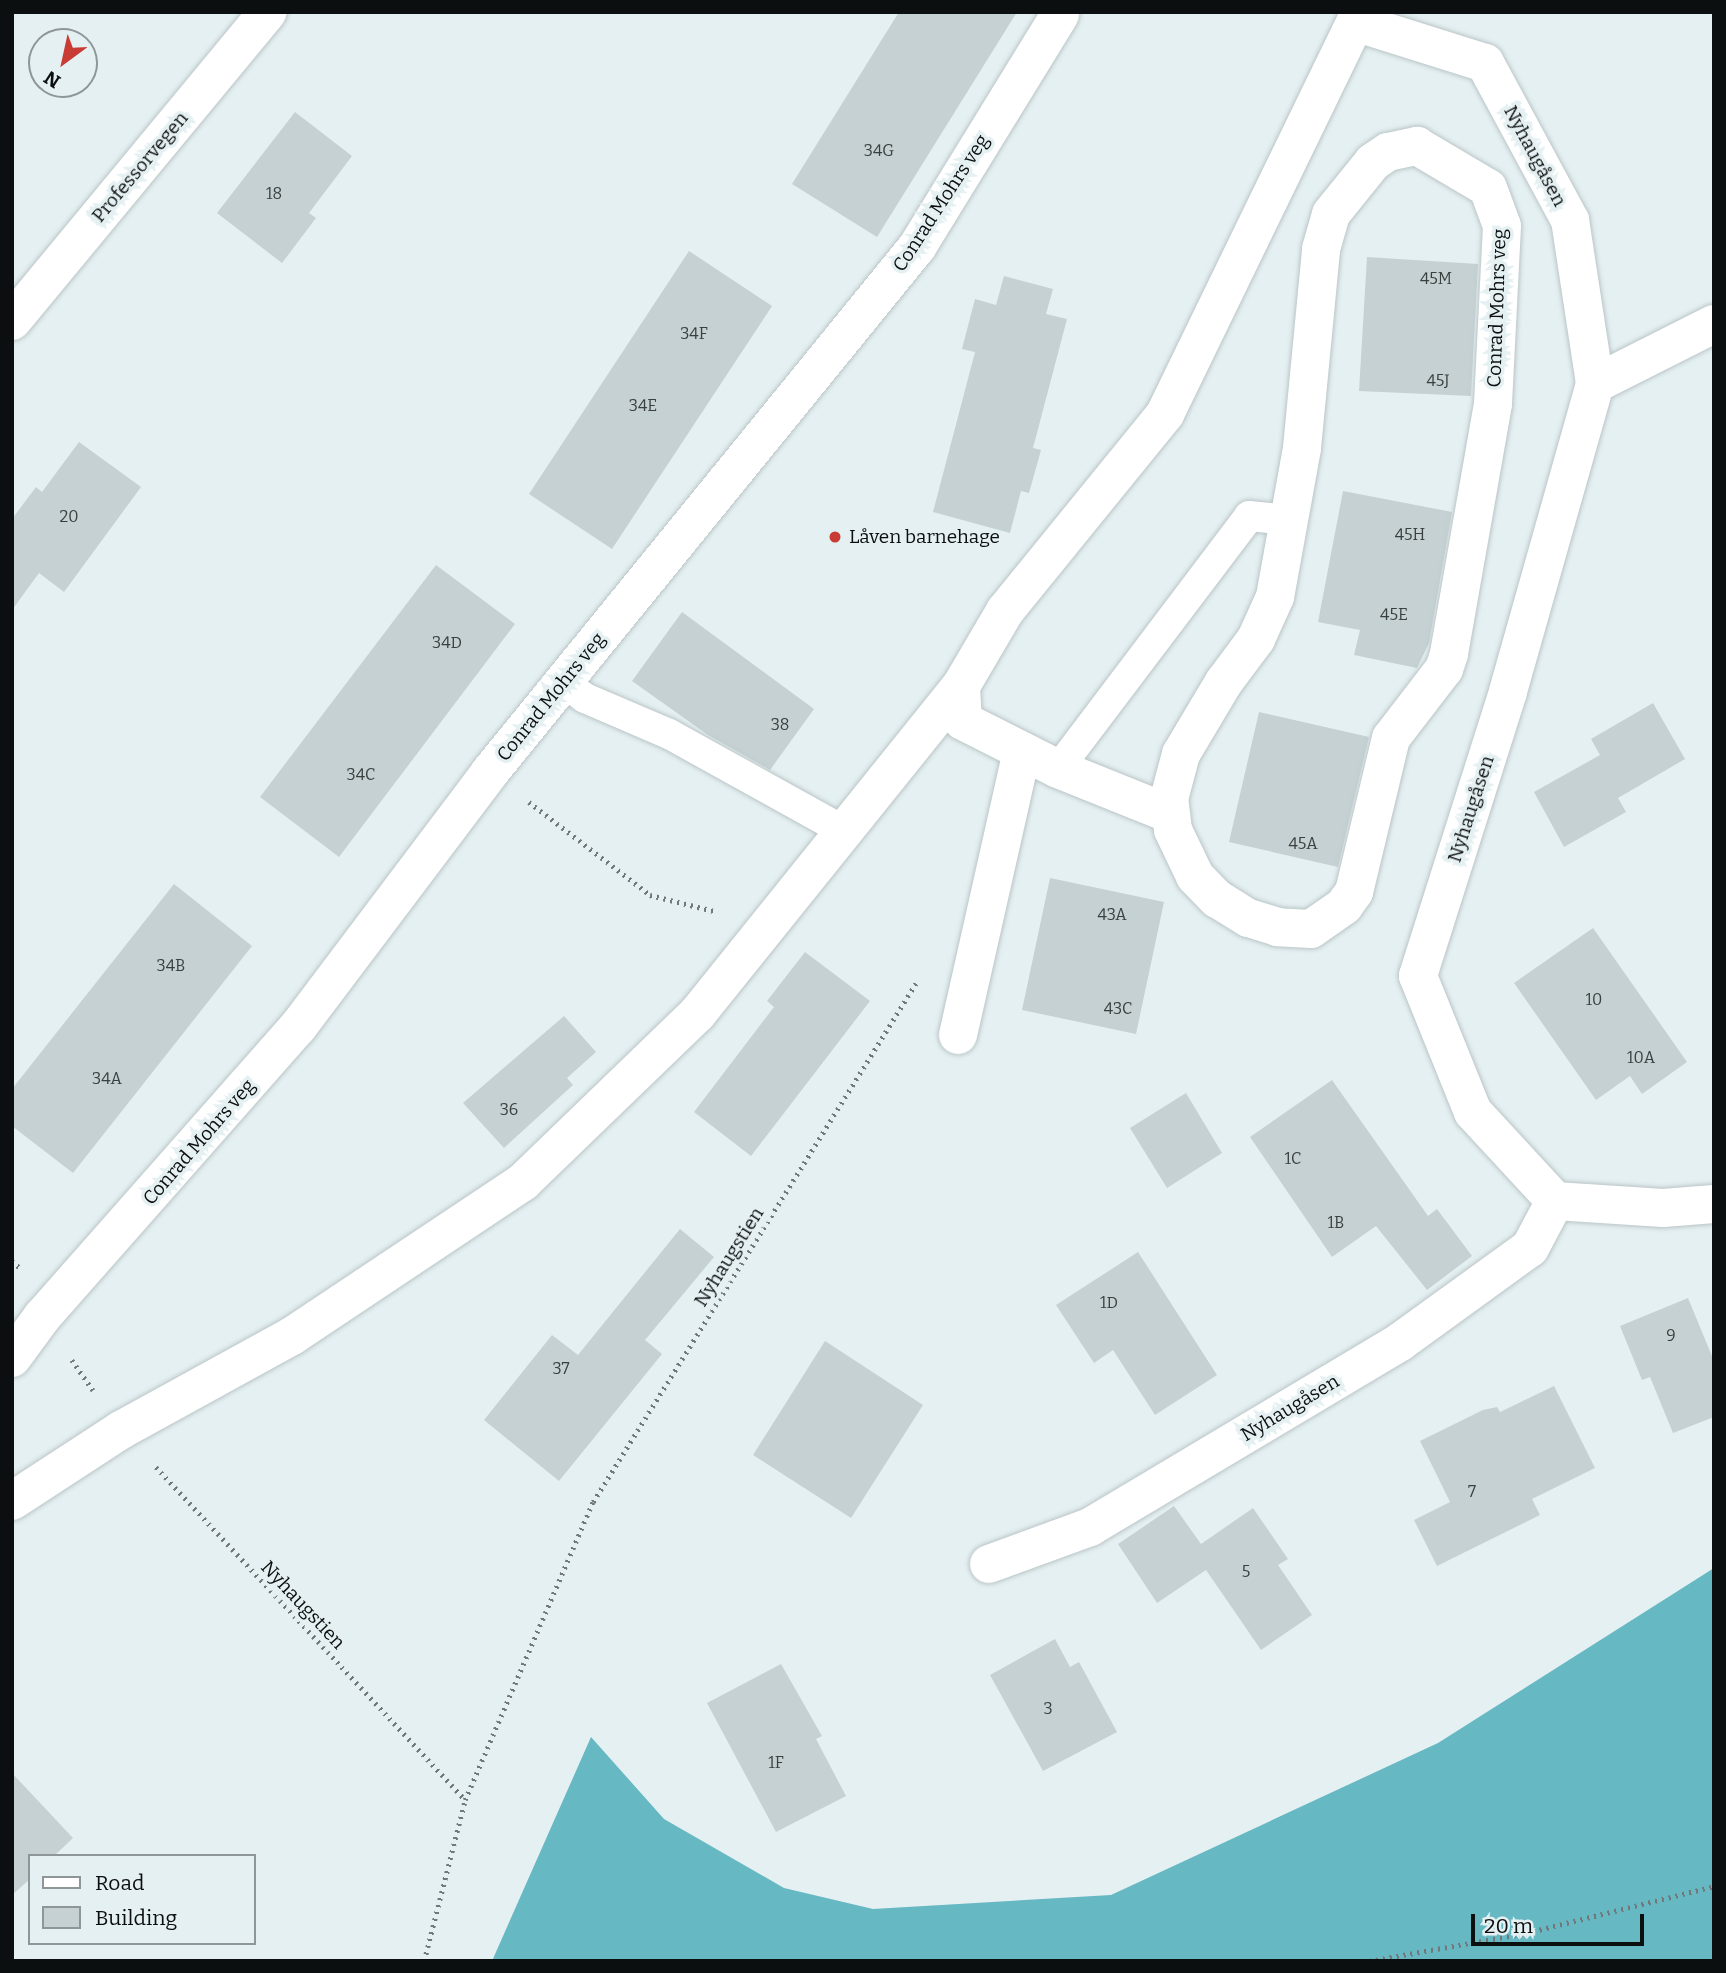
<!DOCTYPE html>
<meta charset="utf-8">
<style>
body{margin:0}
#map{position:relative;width:1726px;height:1973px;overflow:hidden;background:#e5f0f2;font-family:Bitter,serif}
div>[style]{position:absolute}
.forest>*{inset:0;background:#66b8c3}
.building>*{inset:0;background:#c5d1d2}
.path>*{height:4.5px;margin-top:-2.25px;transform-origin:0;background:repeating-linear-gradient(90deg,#72787a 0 2px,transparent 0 7px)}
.roads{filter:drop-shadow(0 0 2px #bac5c7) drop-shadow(0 0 2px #bac5c7)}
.service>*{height:30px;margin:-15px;padding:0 15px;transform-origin:15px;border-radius:15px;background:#fff}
.minor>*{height:38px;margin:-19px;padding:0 19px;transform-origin:19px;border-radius:19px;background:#fff}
.dots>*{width:19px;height:19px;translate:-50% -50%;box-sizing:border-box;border:4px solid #e5f0f2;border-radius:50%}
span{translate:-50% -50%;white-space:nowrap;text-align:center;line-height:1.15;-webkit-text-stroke:7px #e5f0f2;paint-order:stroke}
.number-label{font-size:16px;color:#3a4040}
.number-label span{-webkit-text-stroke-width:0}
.street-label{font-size:19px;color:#0c0f10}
.poi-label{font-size:19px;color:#0c0f10}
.left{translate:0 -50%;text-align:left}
.frame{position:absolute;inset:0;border:14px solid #0c0f10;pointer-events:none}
.legend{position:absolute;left:28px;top:1854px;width:228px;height:91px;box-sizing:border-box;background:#e5f0f2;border:2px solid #8e9698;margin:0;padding:9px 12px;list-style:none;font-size:21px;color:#0c0f10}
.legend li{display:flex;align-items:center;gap:14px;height:35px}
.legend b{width:35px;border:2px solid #8e9698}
.north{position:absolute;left:28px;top:28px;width:70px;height:70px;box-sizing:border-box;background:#e5f0f2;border:2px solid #8e9698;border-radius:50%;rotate:213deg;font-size:19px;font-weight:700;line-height:28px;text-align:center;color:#0c0f10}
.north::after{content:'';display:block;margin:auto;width:24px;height:32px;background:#c93b35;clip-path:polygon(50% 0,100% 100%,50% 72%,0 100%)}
.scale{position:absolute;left:1471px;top:1914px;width:173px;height:32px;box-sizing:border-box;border:4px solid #0c0f10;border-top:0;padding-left:9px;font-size:21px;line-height:24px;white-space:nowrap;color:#0c0f10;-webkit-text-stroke:5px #e5f0f2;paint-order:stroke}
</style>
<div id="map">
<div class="forest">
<i style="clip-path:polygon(1714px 1568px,1714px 1961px,492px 1961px,591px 1737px,664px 1819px,784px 1888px,873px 1909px,1111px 1895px,1438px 1743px)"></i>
</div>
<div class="building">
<i style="clip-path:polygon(899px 12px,1017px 12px,877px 237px,792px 184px)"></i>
<i style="clip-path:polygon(295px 112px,352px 156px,309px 213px,316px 218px,282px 263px,217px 213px)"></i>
<i style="clip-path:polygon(689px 251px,772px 306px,612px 549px,529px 494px)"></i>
<i style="clip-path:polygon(1367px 257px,1478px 264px,1471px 396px,1359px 391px)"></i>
<i style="clip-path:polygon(1004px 276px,1053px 289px,1046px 314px,1067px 319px,1033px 448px,1041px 450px,1029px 493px,1021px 491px,1010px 533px,933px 512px,975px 352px,962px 349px,975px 299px,996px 305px)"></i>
<i style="clip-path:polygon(79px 442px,141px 487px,64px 592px,39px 573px,12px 610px,12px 519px,36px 487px,42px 492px)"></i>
<i style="clip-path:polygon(1343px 491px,1452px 512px,1429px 643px,1417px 668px,1354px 655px,1360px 630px,1318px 622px)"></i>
<i style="clip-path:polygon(436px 565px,515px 624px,339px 857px,260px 797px)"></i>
<i style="clip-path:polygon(682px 612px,814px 709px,770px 770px,708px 735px,632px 681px)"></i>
<i style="clip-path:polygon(1653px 703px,1685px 759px,1618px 798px,1626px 812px,1564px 847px,1534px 792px,1600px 755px,1591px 739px)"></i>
<i style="clip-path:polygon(1259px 712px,1369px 737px,1338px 867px,1229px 842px)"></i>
<i style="clip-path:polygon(1050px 878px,1164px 902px,1136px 1034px,1022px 1010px)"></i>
<i style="clip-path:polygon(174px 884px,252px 946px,73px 1173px,12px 1126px,12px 1089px)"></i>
<i style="clip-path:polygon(1593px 928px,1687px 1062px,1642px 1094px,1630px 1076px,1596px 1100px,1514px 983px)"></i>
<i style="clip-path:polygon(805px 952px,870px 1001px,751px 1156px,694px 1112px,774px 1007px,767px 1001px)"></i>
<i style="clip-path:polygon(564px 1016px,596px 1052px,567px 1078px,573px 1085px,504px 1148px,463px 1103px)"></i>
<i style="clip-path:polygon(1332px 1080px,1428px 1216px,1437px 1209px,1472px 1256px,1427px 1290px,1376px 1226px,1332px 1257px,1250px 1137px)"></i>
<i style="clip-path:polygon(1186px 1093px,1222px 1153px,1167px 1188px,1130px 1128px)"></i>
<i style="clip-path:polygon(680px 1229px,714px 1257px,645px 1340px,662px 1354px,559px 1481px,484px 1420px,552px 1335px,578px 1355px)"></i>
<i style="clip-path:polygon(1138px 1252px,1217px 1375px,1155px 1415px,1113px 1350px,1094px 1363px,1056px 1305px)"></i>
<i style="clip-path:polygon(1688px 1298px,1714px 1361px,1714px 1417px,1673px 1433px,1650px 1377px,1642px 1380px,1620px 1326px)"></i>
<i style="clip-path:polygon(825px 1341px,923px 1405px,851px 1518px,753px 1455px)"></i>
<i style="clip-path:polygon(1554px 1386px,1595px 1468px,1532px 1499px,1540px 1515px,1437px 1566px,1414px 1520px,1450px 1502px,1420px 1441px,1483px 1410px,1497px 1407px,1500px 1412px)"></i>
<i style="clip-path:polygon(1174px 1506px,1201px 1544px,1253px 1508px,1288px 1559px,1278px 1565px,1312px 1615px,1261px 1650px,1206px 1570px,1157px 1603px,1118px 1544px)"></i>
<i style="clip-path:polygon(1055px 1639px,1070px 1667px,1079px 1662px,1117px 1732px,1043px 1771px,990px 1675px)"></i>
<i style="clip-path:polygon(781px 1664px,822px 1736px,816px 1739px,846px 1796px,776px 1832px,707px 1703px)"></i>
<i style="clip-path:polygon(12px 1773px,73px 1838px,54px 1856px,30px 1856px,30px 1879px,12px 1895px)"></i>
</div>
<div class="path">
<i style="left:529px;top:802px;width:153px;rotate:37.5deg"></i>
<i style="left:650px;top:895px;width:66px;rotate:14deg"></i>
<i style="left:12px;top:1261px;width:11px;rotate:41deg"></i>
<i style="left:72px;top:1360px;width:37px;rotate:55deg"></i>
<i style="left:156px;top:1467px;width:454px;rotate:47.1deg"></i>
<i style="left:424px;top:1961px;width:166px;rotate:-75.7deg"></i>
<i style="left:465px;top:1800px;width:324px;rotate:-66.8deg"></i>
<i style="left:593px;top:1502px;width:611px;rotate:-58.1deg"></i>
<i style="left:1369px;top:1961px;width:159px;rotate:-10.1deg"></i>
<i style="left:1526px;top:1933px;width:194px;rotate:-14deg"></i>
</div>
<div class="roads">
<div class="service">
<i style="left:563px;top:681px;width:28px;rotate:38deg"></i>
<i style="left:585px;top:698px;width:91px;rotate:23.2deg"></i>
<i style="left:669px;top:734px;width:200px;rotate:29deg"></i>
<i style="left:1058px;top:769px;width:317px;rotate:-52.9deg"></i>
<i style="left:1249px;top:516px;width:40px;rotate:5.7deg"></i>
</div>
<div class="minor">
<i style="left:1358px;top:23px;width:133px;rotate:17.5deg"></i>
<i style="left:1485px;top:63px;width:179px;rotate:61.6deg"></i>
<i style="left:1570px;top:220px;width:166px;rotate:81.3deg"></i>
<i style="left:1595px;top:384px;width:320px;rotate:105.8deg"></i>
<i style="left:1508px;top:692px;width:298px;rotate:107.6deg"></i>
<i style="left:1418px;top:976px;width:147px;rotate:68deg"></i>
<i style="left:1473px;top:1112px;width:121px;rotate:47.3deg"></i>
<i style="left:1555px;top:1201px;width:108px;rotate:3.7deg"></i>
<i style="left:1663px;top:1208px;width:51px;rotate:-4.5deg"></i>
<i style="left:1417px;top:146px;width:82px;rotate:30.6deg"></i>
<i style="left:1488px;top:188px;width:40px;rotate:69.8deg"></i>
<i style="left:1502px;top:226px;width:178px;rotate:92.9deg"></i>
<i style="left:1493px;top:404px;width:254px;rotate:100deg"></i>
<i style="left:1449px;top:654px;width:16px;rotate:108deg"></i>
<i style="left:1444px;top:669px;width:87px;rotate:127.5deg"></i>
<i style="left:1391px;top:738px;width:158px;rotate:103.5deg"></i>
<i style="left:1354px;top:892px;width:17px;rotate:126deg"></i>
<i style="left:1344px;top:906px;width:40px;rotate:145.1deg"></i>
<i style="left:1311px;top:929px;width:33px;rotate:-177deg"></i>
<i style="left:1278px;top:927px;width:31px;rotate:-163deg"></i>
<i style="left:1248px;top:918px;width:36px;rotate:-148deg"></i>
<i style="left:1217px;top:899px;width:32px;rotate:-134deg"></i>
<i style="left:1195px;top:876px;width:51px;rotate:-115.6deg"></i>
<i style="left:1173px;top:830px;width:31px;rotate:-97deg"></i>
<i style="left:1169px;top:799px;width:47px;rotate:-75.1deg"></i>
<i style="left:1181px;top:754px;width:84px;rotate:-59.2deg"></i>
<i style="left:1224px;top:682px;width:54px;rotate:-53.3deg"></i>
<i style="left:1256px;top:639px;width:46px;rotate:-65.7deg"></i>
<i style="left:1275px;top:597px;width:151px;rotate:-79.7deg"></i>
<i style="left:1302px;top:448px;width:200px;rotate:-84.5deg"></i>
<i style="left:1321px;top:249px;width:36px;rotate:-74deg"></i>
<i style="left:1331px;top:214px;width:67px;rotate:-51.1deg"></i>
<i style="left:1373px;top:162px;width:18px;rotate:-34deg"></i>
<i style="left:1388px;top:152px;width:30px;rotate:-12deg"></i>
<i style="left:12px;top:321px;width:401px;rotate:-50.4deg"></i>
<i style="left:1595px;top:384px;width:133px;rotate:-26.8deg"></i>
<i style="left:961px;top:686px;width:35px;rotate:87deg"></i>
<i style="left:963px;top:721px;width:106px;rotate:26.8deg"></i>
<i style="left:1058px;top:769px;width:121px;rotate:21.9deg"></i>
<i style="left:958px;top:1035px;width:290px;rotate:-77.3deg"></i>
<i style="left:12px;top:1358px;width:51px;rotate:-53.8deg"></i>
<i style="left:42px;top:1317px;width:387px;rotate:-48.6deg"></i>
<i style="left:298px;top:1027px;width:319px;rotate:-53deg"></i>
<i style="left:490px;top:772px;width:677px;rotate:-50.88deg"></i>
<i style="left:917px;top:247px;width:273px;rotate:-58.4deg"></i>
<i style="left:12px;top:1501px;width:130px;rotate:-33.1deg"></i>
<i style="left:121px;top:1430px;width:195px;rotate:-28.8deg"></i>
<i style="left:292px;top:1336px;width:278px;rotate:-33.7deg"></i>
<i style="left:523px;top:1182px;width:242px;rotate:-44deg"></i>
<i style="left:697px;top:1014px;width:421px;rotate:-51.2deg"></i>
<i style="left:961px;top:686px;width:87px;rotate:-59.6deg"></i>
<i style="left:1005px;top:611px;width:254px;rotate:-50.9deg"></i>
<i style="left:1165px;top:414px;width:447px;rotate:-64.1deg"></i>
<i style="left:989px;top:1564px;width:108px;rotate:-20.1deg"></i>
<i style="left:1090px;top:1527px;width:361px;rotate:-30.8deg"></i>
<i style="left:1400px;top:1342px;width:160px;rotate:-35.9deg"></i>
<i style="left:1530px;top:1248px;width:53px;rotate:-62deg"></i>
</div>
</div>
<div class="dots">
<i style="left:835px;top:537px;background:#c93b35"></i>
</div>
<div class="number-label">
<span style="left:879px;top:151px">34G</span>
<span style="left:274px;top:194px">18</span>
<span style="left:1436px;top:279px">45M</span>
<span style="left:694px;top:334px">34F</span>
<span style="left:1438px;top:381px">45J</span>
<span style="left:643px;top:406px">34E</span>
<span style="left:69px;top:517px">20</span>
<span style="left:1410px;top:535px">45H</span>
<span style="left:1394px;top:615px">45E</span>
<span style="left:447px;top:643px">34D</span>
<span style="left:780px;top:725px">38</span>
<span style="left:361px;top:775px">34C</span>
<span style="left:1303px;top:844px">45A</span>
<span style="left:1112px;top:915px">43A</span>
<span style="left:171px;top:966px">34B</span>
<span style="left:1594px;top:1000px">10</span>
<span style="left:1118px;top:1009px">43C</span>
<span style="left:1641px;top:1058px">10A</span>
<span style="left:107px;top:1079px">34A</span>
<span style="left:509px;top:1110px">36</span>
<span style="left:1293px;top:1159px">1C</span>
<span style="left:1336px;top:1223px">1B</span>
<span style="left:1109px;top:1303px">1D</span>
<span style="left:1671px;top:1336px">9</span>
<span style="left:561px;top:1369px">37</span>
<span style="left:1472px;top:1492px">7</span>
<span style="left:1246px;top:1572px">5</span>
<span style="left:1048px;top:1709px">3</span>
<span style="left:776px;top:1763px">1F</span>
</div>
<div class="street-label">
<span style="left:1535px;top:156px;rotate:62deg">Nyhaugåsen</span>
<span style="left:140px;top:167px;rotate:-50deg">Professorvegen</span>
<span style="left:941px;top:203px;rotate:-57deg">Conrad Mohrs veg</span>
<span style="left:1497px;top:308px;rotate:-88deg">Conrad Mohrs veg</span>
<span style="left:551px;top:697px;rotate:-51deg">Conrad Mohrs veg</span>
<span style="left:1471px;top:809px;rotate:-72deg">Nyhaugåsen</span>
<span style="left:199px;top:1142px;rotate:-49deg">Conrad Mohrs veg</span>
<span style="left:729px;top:1257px;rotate:-58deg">Nyhaugstien</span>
<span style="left:1290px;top:1408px;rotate:-31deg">Nyhaugåsen</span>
<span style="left:303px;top:1605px;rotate:47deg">Nyhaugstien</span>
</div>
<div class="poi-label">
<span class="left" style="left:849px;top:537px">Låven barnehage</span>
</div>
<div class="frame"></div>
<ul class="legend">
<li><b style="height:9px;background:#fff"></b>Road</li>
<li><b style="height:19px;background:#c5d1d2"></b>Building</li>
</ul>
<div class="north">N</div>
<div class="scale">20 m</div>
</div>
